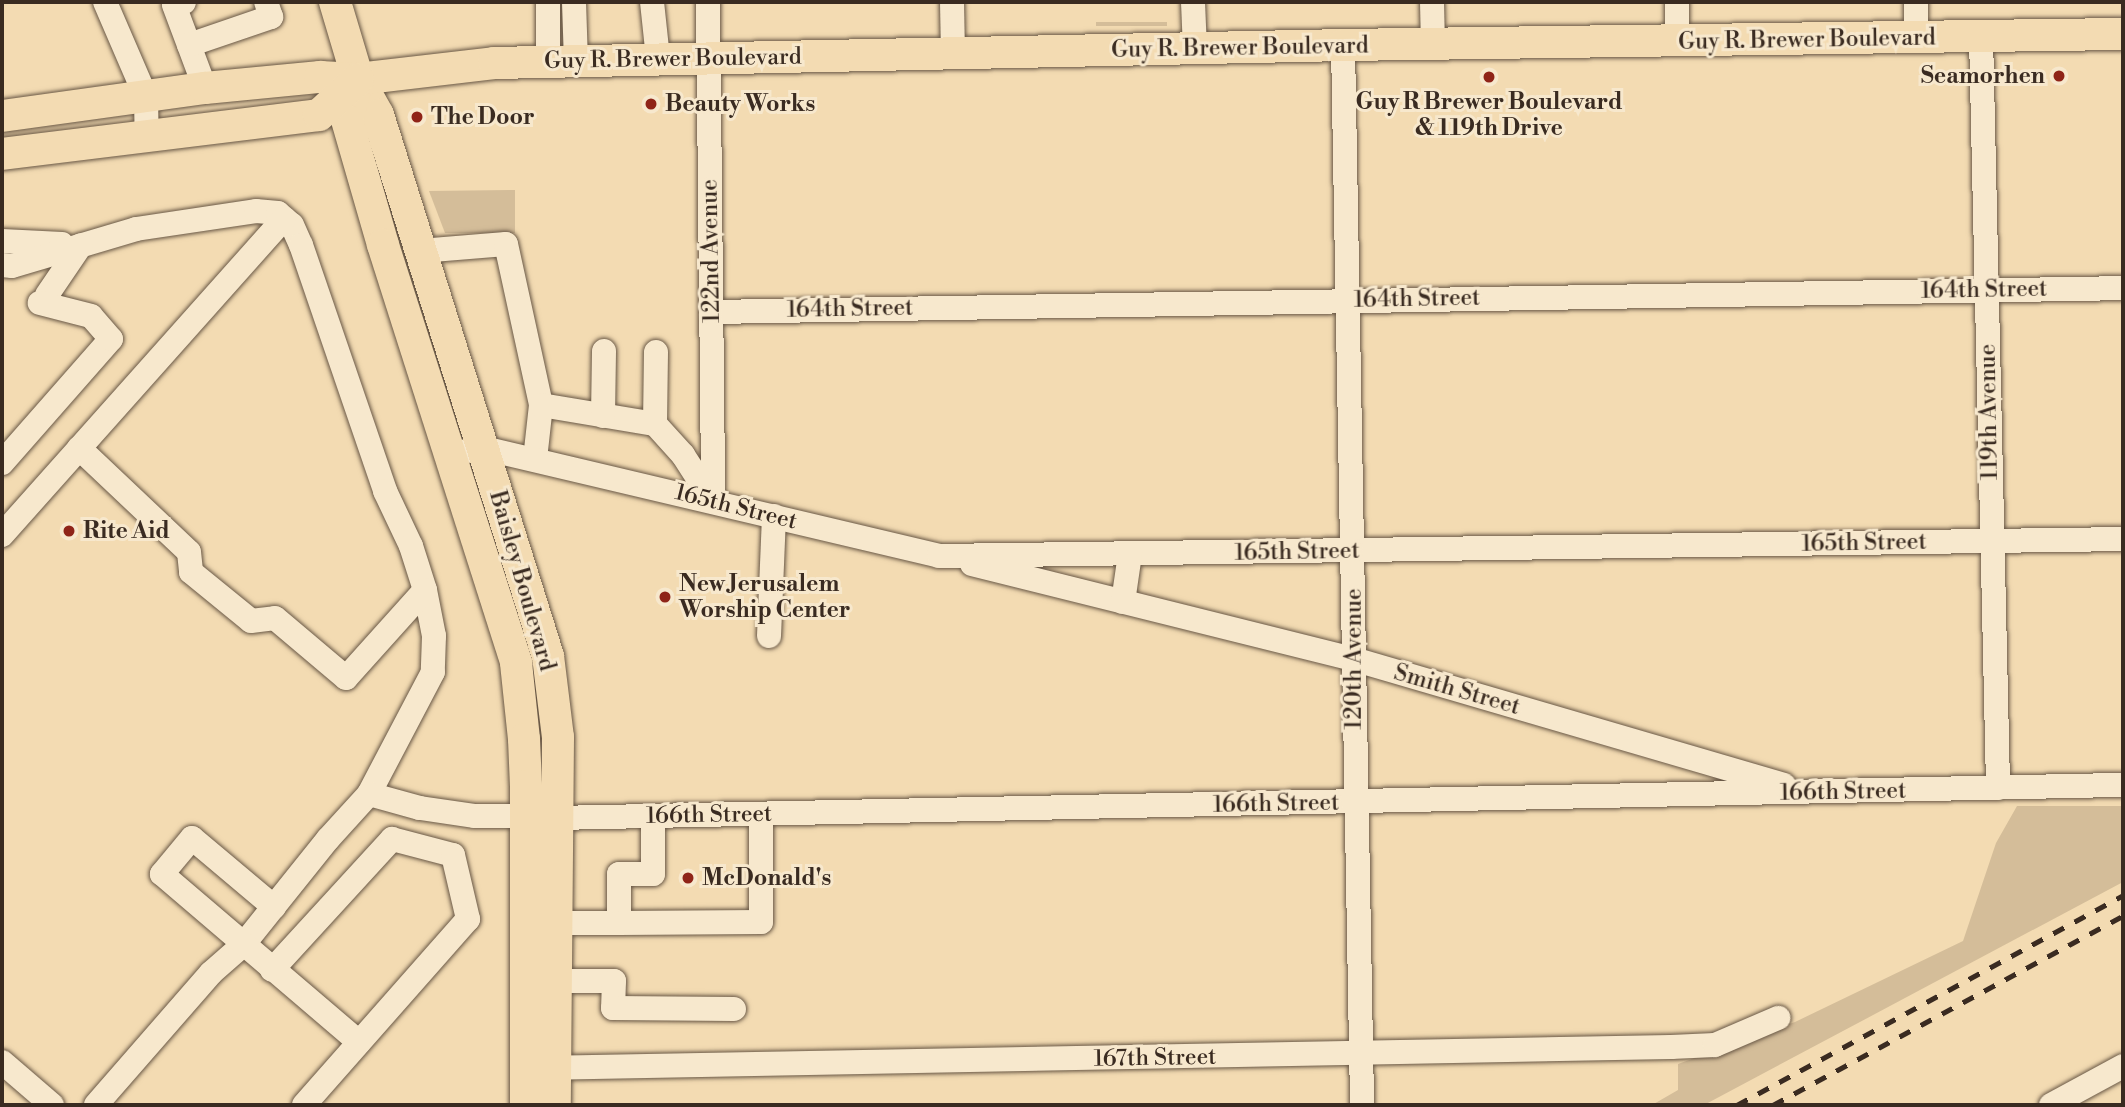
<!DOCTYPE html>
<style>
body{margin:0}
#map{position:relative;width:2125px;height:1107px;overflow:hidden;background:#f3dbb2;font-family:"Libre Bodoni",serif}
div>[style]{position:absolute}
.green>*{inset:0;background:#d4bd99}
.roads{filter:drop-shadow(0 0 2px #685745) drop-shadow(0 0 2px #685745)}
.minor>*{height:24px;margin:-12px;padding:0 12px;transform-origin:12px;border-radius:12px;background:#f7e8cd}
.major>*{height:32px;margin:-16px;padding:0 16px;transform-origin:16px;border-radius:16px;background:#f3dbb2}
.rail>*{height:5px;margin-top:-2.5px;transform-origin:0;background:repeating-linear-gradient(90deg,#3a2b21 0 12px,transparent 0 24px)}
.dots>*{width:19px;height:19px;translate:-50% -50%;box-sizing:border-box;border:4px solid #f7e8cd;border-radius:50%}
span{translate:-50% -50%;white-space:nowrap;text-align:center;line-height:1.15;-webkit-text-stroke:6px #f7e8cd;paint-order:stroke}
.street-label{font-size:23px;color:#3a2b21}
.poi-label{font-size:23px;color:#3a2b21;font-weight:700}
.right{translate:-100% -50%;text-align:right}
.left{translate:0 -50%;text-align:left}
.frame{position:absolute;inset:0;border:4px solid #3a2b21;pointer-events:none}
</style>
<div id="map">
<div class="green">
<i style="clip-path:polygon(1096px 22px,1167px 22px,1167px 26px,1096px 26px)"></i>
<i style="clip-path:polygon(515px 190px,515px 233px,445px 233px,429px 191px)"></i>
<i style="clip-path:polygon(2017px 806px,2123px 806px,2123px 882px,1704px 1105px,1652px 1105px,1678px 1090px,1678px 1064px,1795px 1022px,1963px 941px,1996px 843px)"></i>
</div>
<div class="roads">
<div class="minor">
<i style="left:105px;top:2px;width:103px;rotate:66.7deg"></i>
<i style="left:146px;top:97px;width:39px;rotate:89deg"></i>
<i style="left:184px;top:2px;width:10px;rotate:163deg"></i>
<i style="left:174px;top:5px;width:89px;rotate:69.5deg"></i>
<i style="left:574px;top:2px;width:59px;rotate:88.1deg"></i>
<i style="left:652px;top:2px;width:56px;rotate:83.9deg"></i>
<i style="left:708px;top:2px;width:499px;rotate:89.4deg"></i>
<i style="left:952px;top:2px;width:52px;rotate:88.9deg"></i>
<i style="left:1193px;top:2px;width:47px;rotate:87.6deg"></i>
<i style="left:1432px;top:2px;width:43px;rotate:88.7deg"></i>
<i style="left:1677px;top:2px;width:40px;rotate:90deg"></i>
<i style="left:1916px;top:2px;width:36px;rotate:90deg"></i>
<i style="left:1981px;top:36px;width:752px;rotate:88.7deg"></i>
<i style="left:189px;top:45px;width:87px;rotate:-18.9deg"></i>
<i style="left:271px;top:17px;width:16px;rotate:-108deg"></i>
<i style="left:1343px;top:45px;width:1060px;rotate:88.97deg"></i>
<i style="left:548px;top:61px;width:59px;rotate:-90deg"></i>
<i style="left:2px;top:241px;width:60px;rotate:2.9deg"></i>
<i style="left:420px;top:251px;width:86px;rotate:-4.7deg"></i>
<i style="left:506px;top:244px;width:165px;rotate:77.7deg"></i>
<i style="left:541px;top:405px;width:54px;rotate:96.3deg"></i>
<i style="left:2px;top:265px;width:10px;rotate:6deg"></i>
<i style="left:12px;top:266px;width:129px;rotate:-16.6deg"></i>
<i style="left:136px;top:229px;width:121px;rotate:-8.5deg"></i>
<i style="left:256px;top:211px;width:22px;rotate:5deg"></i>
<i style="left:278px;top:213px;width:18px;rotate:41deg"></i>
<i style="left:292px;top:225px;width:22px;rotate:66deg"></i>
<i style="left:301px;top:245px;width:260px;rotate:71.1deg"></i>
<i style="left:385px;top:491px;width:61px;rotate:64.7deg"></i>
<i style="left:411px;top:546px;width:46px;rotate:72.3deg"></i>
<i style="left:425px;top:590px;width:47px;rotate:78.9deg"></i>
<i style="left:434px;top:636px;width:36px;rotate:92deg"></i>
<i style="left:433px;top:672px;width:138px;rotate:117.7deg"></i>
<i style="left:369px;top:794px;width:61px;rotate:132.3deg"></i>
<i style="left:328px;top:839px;width:134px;rotate:128.7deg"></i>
<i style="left:244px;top:944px;width:44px;rotate:138.7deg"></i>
<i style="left:211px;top:973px;width:175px;rotate:131.1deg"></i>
<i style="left:47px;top:295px;width:60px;rotate:-55.8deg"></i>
<i style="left:712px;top:312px;width:1411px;rotate:-0.97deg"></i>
<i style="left:541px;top:405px;width:116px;rotate:9.5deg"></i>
<i style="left:655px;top:424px;width:72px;rotate:-89.2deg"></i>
<i style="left:603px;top:416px;width:65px;rotate:-89.1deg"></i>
<i style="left:655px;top:424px;width:42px;rotate:47.9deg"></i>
<i style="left:683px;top:455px;width:54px;rotate:57.2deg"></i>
<i style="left:79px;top:448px;width:151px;rotate:43.4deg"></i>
<i style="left:189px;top:552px;width:20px;rotate:84deg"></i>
<i style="left:191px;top:572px;width:77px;rotate:39.2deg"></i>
<i style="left:251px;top:621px;width:24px;rotate:-7deg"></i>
<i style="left:275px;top:618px;width:93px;rotate:40.2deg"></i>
<i style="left:346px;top:678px;width:118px;rotate:-48.1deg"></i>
<i style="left:450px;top:454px;width:34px;rotate:-10deg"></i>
<i style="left:483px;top:448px;width:469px;rotate:13.3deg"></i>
<i style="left:939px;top:556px;width:1184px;rotate:-0.82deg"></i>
<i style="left:2px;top:463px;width:165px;rotate:-48.7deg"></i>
<i style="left:111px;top:339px;width:30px;rotate:-131deg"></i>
<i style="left:91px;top:316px;width:53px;rotate:-165.7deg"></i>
<i style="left:2px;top:535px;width:424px;rotate:-48.3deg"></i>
<i style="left:972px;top:564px;width:393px;rotate:14deg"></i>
<i style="left:1353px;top:659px;width:449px;rotate:16.3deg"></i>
<i style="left:1123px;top:602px;width:49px;rotate:-81.7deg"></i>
<i style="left:769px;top:636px;width:120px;rotate:-87.6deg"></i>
<i style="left:369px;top:794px;width:53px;rotate:15.4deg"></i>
<i style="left:420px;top:808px;width:56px;rotate:8.3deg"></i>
<i style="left:475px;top:816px;width:51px"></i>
<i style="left:555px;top:818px;width:1568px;rotate:-1.21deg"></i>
<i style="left:274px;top:907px;width:107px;rotate:-139.9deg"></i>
<i style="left:192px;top:838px;width:47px;rotate:129.8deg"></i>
<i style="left:162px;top:874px;width:259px;rotate:40.5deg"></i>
<i style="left:555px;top:923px;width:64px"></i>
<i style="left:619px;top:923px;width:49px;rotate:-90deg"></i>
<i style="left:619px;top:874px;width:34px"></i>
<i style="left:653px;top:874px;width:58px;rotate:-90deg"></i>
<i style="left:619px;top:923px;width:142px;rotate:-0.4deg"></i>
<i style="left:761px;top:922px;width:108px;rotate:-90deg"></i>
<i style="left:272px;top:970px;width:178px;rotate:-47.5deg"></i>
<i style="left:392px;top:839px;width:63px;rotate:14.7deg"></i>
<i style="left:453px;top:855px;width:66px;rotate:76.8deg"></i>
<i style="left:468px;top:919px;width:248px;rotate:131.4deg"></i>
<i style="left:555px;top:981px;width:59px"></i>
<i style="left:614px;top:981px;width:27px;rotate:92deg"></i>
<i style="left:613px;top:1008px;width:121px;rotate:0.5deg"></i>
<i style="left:2px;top:1062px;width:66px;rotate:40.7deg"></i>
<i style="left:539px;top:1068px;width:1132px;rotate:-1.06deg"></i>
<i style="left:1671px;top:1047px;width:44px;rotate:-2.6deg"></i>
<i style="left:1715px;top:1045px;width:69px;rotate:-23.2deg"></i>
<i style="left:2051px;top:1105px;width:82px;rotate:-28.4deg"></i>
</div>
<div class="major">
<i style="left:335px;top:2px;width:80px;rotate:73.4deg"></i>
<i style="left:358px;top:79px;width:41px;rotate:60.9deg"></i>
<i style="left:378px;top:115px;width:567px;rotate:72.56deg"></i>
<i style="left:548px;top:656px;width:82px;rotate:83deg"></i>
<i style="left:558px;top:737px;width:368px;rotate:90.5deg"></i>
<i style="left:358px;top:79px;width:42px;rotate:105deg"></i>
<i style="left:347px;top:120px;width:130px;rotate:73.9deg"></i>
<i style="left:383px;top:245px;width:439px;rotate:72.3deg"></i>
<i style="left:516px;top:663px;width:76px;rotate:84deg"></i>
<i style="left:524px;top:739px;width:47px;rotate:87.6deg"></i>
<i style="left:526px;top:786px;width:319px;rotate:90deg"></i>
<i style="left:2px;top:116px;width:205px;rotate:-7.9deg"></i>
<i style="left:205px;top:88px;width:116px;rotate:-5.5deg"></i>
<i style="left:320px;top:77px;width:38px;rotate:3deg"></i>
<i style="left:358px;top:79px;width:137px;rotate:-6.7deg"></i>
<i style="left:494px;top:63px;width:849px;rotate:-1.21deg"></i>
<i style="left:1343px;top:45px;width:780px;rotate:-0.81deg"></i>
<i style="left:2px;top:154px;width:319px;rotate:-7deg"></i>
<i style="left:319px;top:115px;width:53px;rotate:-42.7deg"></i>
</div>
</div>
<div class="rail">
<i style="left:1737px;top:1105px;width:439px;rotate:-28.5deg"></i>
<i style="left:1773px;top:1105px;width:398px;rotate:-28.4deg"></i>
</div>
<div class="dots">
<i style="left:2059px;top:76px;background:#8f2418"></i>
<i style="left:1489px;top:77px;background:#8f2418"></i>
<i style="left:651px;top:104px;background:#8f2418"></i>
<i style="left:417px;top:117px;background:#8f2418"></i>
<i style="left:69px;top:531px;background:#8f2418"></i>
<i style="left:665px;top:597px;background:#8f2418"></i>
<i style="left:688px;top:878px;background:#8f2418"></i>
</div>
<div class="street-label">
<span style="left:1807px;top:40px;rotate:-1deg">Guy R. Brewer Boulevard</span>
<span style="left:1240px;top:48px;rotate:-1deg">Guy R. Brewer Boulevard</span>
<span style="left:673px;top:59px;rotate:-1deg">Guy R. Brewer Boulevard</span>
<span style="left:711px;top:251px;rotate:-91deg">122nd Avenue</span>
<span style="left:1984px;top:290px;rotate:-1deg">164th Street</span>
<span style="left:1417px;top:299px;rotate:-1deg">164th Street</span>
<span style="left:850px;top:309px;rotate:-1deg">164th Street</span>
<span style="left:1989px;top:412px;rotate:-91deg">119th Avenue</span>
<span style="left:736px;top:507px;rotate:14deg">165th Street</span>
<span style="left:1864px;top:543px;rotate:-1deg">165th Street</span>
<span style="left:1297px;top:552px;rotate:-1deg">165th Street</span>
<span style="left:522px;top:581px;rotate:74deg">Baisley Boulevard</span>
<span style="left:1354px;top:659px;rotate:-90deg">120th Avenue</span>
<span style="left:1457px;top:690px;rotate:16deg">Smith Street</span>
<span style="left:1843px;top:792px;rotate:-1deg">166th Street</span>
<span style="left:1276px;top:804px;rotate:-1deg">166th Street</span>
<span style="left:709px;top:815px;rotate:-1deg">166th Street</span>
<span style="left:1155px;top:1058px;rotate:-1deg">167th Street</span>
</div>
<div class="poi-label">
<span class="right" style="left:2045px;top:76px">Seamorhen</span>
<span style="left:1489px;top:115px">Guy R Brewer Boulevard<br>&amp; 119th Drive</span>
<span class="left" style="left:665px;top:104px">Beauty Works</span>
<span class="left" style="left:431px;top:117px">The Door</span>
<span class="left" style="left:83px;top:531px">Rite Aid</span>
<span class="left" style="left:679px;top:597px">New Jerusalem<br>Worship Center</span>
<span class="left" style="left:702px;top:878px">McDonald's</span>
</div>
<div class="frame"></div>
</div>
